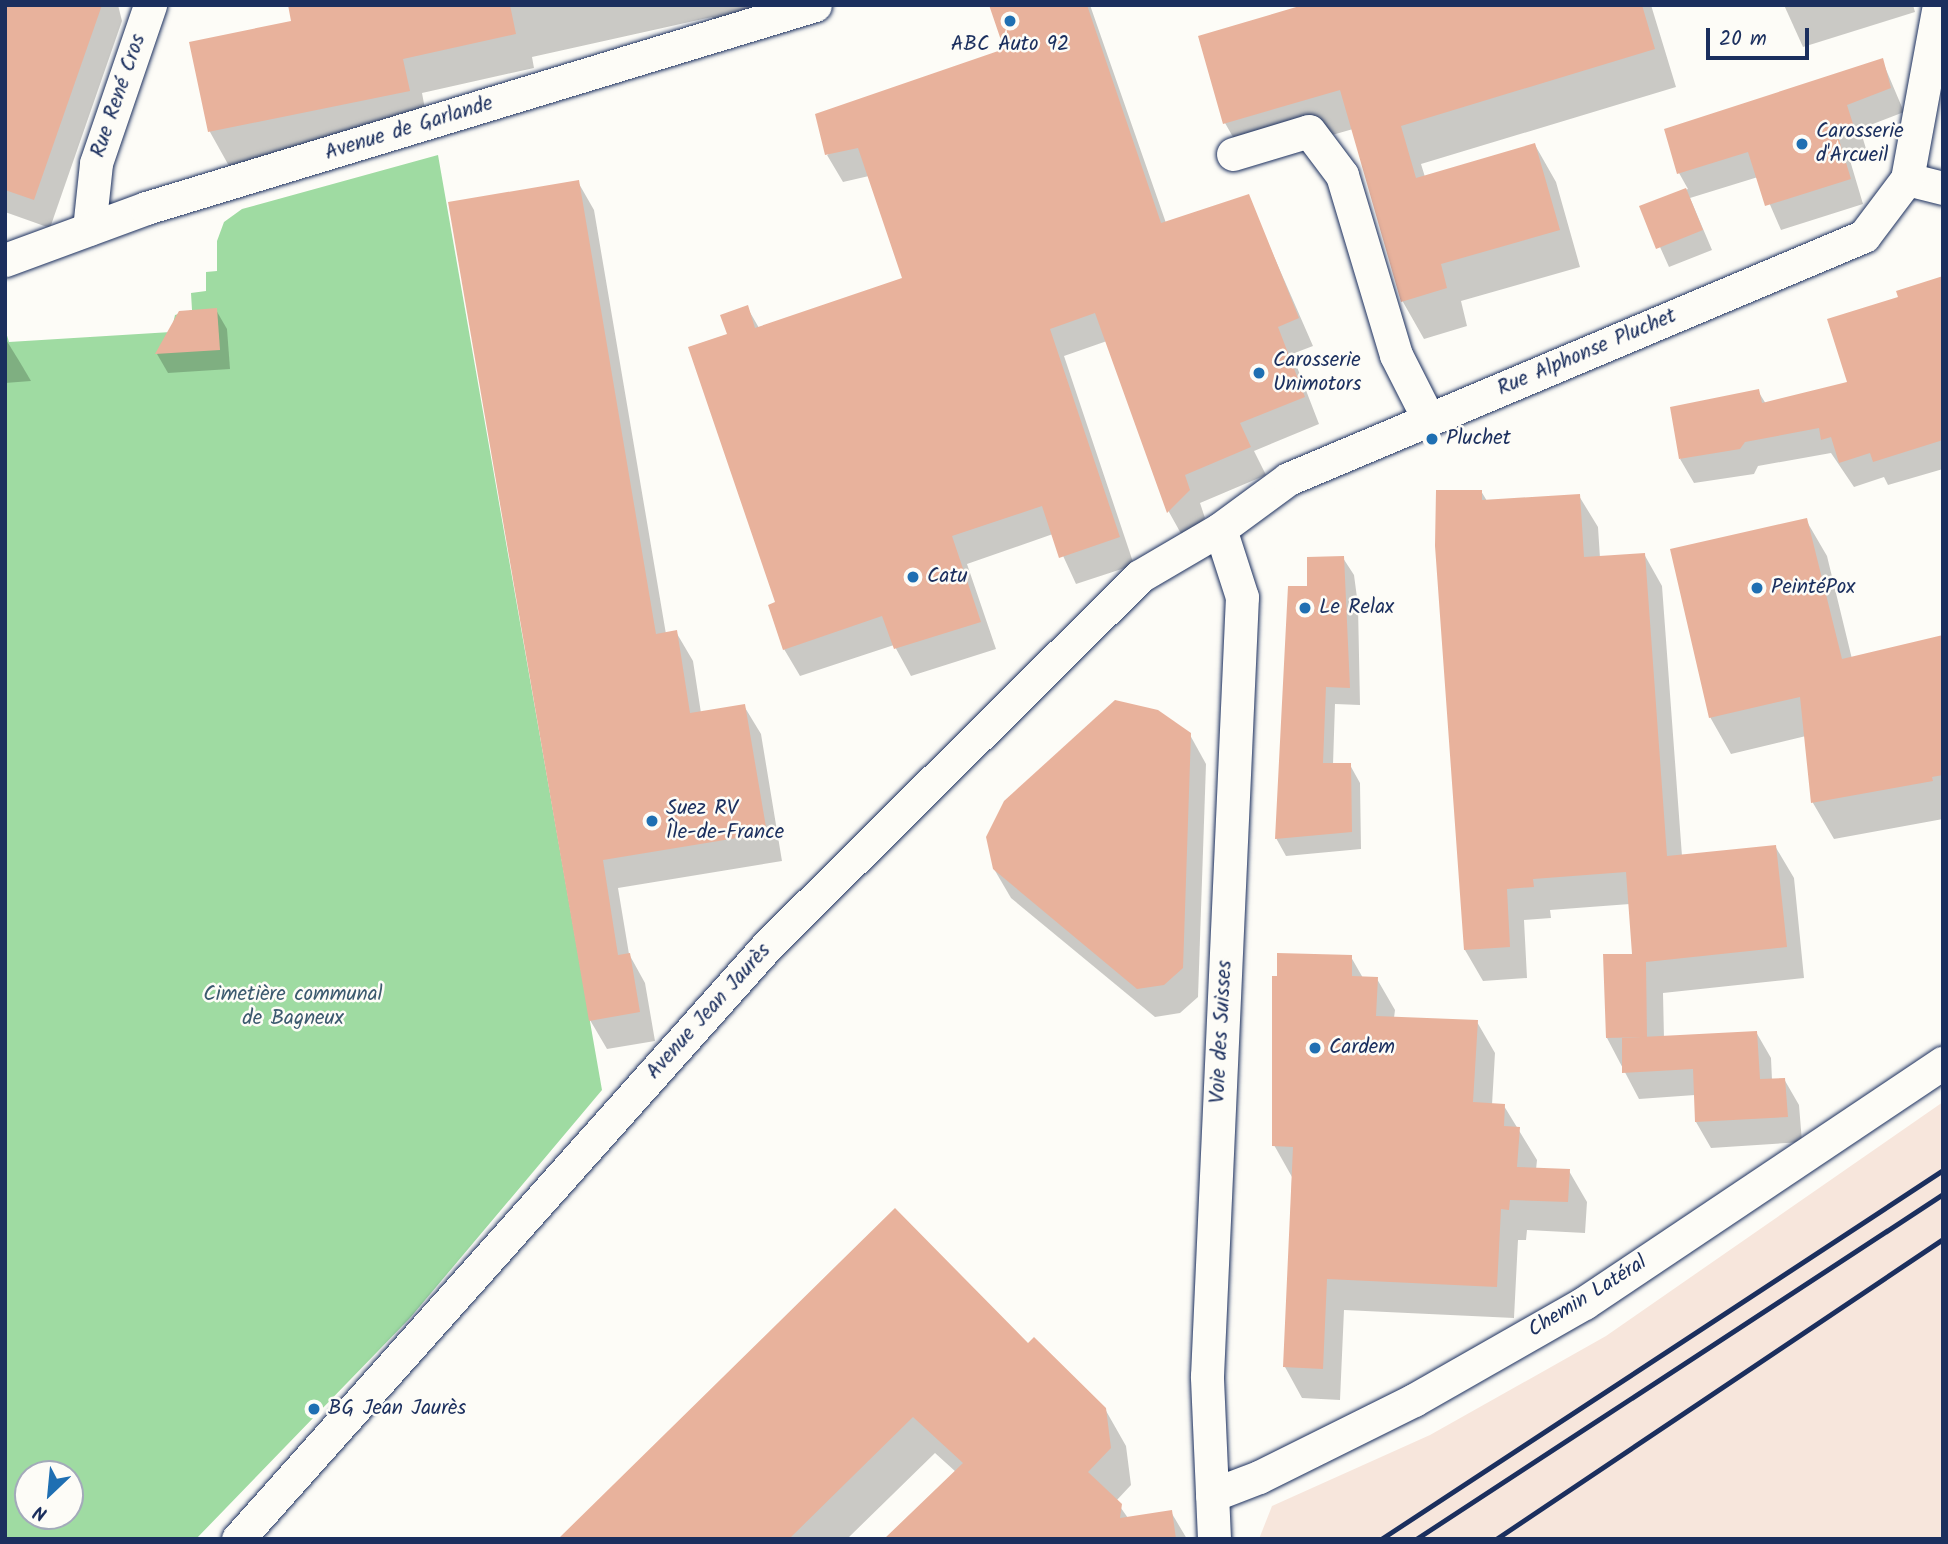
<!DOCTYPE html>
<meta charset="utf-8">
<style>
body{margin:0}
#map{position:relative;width:1948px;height:1544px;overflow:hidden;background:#fdfcf7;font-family:Kalam,sans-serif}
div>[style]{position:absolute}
.built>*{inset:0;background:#f7e6dc}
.green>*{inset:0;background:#9fdba2}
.shadow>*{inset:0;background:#0003}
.building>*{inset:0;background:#e8b29c}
.roads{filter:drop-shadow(0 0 2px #1b2f5e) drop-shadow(0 0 2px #1b2f5e)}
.minor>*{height:33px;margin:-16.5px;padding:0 16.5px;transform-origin:16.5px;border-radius:16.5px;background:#fdfcf7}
.rail>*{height:5px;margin:-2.5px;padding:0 2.5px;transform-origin:2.5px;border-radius:2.5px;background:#1b2f5e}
.dots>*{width:19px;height:19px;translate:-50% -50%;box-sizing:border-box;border:4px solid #fdfcf7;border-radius:50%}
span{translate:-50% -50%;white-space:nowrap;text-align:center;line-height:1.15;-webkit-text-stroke:5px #fdfcf7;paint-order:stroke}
.poi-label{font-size:21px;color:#1b2f5e}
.left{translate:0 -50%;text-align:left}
.street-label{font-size:21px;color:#1b2f5e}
.park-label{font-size:21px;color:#3c5a6f}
.frame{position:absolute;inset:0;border:7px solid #1b2f5e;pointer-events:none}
.north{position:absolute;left:14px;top:1460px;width:70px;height:70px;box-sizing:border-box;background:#fdfcf7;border:2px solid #a3aaba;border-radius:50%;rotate:206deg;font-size:19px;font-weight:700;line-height:28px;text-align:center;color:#1b2f5e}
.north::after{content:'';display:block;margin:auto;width:24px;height:32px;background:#1f6fb2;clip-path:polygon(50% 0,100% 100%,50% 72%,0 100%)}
.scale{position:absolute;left:1706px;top:28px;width:103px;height:32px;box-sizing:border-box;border:4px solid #1b2f5e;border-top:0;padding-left:9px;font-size:21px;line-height:24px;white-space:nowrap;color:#1b2f5e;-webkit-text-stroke:5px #fdfcf7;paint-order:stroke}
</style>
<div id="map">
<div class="built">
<i style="clip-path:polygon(1943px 1102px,1943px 1539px,1259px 1539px,1272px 1506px,1430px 1435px,1606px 1336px)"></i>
</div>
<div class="green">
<i style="clip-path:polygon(evenodd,438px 155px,602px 1090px,410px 1318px,196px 1539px,5px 1539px,5px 329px,9px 342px,171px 332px,175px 315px,192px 310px,191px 293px,206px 291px,206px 272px,217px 271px,217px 241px,224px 222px,242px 209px,438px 155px,28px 1474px,70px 1474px,70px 1516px,28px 1516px,28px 1474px)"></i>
</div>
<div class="shadow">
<i style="clip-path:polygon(5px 5px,118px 5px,122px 21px,50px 228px,5px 212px)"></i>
<i style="clip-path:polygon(289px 5px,812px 5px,724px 38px,712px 17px,532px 57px,534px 68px,422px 93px,428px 125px,229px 166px,210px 132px,191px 44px,293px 23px)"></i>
<i style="clip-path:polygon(1033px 5px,1090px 5px,1166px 223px,1248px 197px,1313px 346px,1292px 354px,1319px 424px,1254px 451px,1266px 475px,1200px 503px,1205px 518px,1184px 539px,1169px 512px,1107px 341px,1064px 356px,1134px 565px,1076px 584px,1053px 534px,967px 564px,996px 649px,911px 676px,894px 645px,800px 676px,784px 649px,729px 335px,747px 307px,759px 328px,904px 279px,869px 176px,843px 182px,827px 155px,1006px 50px)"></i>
<i style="clip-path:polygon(1310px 5px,1651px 5px,1676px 87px,1421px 164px,1425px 177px,1535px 145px,1556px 182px,1580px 267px,1461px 301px,1467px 326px,1424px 339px,1403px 302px,1353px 129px,1246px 160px,1225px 123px)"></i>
<i style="clip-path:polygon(1784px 5px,1913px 5px,1915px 12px,1803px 47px)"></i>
<i style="clip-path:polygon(1882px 60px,1904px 112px,1860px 129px,1867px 152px,1849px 157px,1863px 204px,1781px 230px,1758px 177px,1690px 198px,1712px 250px,1669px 267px,1642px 207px,1688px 189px,1679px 173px)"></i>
<i style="clip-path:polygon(578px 182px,594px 210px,666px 634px,676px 632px,693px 661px,701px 713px,744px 706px,761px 734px,782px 861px,618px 888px,629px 954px,645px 983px,655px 1041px,607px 1049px,590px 1020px)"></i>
<i style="clip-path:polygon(1943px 277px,1943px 469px,1888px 485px,1884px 477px,1854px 487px,1831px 453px,1758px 466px,1754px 474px,1694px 483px,1680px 459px,1758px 391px,1766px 404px,1849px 383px,1900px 298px)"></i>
<i style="clip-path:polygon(216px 310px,227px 329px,230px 369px,168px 373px,157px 354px,181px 313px)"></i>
<i style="clip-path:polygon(5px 338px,21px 364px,31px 381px,5px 383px)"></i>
<i style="clip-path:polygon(1481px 491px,1487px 501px,1579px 496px,1598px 527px,1600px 558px,1644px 554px,1662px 586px,1682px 856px,1775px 846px,1794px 878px,1804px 978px,1663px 993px,1664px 1038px,1756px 1032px,1771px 1058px,1772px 1080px,1784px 1079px,1799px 1105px,1802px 1142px,1711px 1148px,1696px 1122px,1695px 1095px,1639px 1099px,1607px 1038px,1634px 955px,1630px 904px,1550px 910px,1551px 918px,1524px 920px,1527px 978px,1483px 981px,1465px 950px)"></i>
<i style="clip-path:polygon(1806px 520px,1827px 556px,1852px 659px,1943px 637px,1943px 819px,1834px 839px,1813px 803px,1806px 736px,1731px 754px,1710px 717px)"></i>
<i style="clip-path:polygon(1343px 558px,1354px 575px,1358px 605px,1360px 705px,1335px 704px,1333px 765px,1350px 765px,1360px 783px,1361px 849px,1286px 856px,1276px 838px,1309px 588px)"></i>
<i style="clip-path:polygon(1190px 735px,1206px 764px,1198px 997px,1180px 1013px,1155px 1017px,1011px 898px,994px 869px)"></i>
<i style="clip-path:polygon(1351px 957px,1363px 978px,1377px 979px,1395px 1010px,1394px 1018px,1477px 1022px,1495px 1053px,1492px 1105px,1504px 1106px,1537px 1160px,1536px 1170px,1569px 1171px,1587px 1202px,1585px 1233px,1527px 1230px,1526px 1240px,1518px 1240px,1514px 1318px,1344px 1310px,1340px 1400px,1302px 1398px,1285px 1367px,1292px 1177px,1274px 1145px)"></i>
<i style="clip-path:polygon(1028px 1346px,1105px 1409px,1126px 1446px,1131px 1485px,1116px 1501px,1128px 1518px,1171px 1512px,1187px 1539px,886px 1539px,956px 1472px,935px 1453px,847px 1539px,560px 1539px)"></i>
</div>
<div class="building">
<i style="clip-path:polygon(5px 5px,102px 5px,34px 200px,5px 190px)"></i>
<i style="clip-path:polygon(288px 5px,510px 5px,516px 34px,403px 59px,410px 91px,208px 132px,189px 42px,291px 21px)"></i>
<i style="clip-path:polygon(989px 5px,1087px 5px,1161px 223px,1249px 194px,1299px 318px,1278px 327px,1305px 397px,1240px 423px,1251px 447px,1185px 475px,1190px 490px,1167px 513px,1095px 313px,1050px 329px,1120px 537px,1059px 558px,1042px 506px,952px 536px,981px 622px,894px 649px,882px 616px,783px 650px,768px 605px,775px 602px,688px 347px,727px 334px,720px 315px,748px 305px,755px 328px,902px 278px,858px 148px,825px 155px,815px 114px,1004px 49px)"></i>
<i style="clip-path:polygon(1303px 5px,1642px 5px,1655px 49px,1401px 126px,1416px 178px,1535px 143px,1560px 230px,1441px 264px,1447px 288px,1401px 302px,1340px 90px,1223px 124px,1198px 36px)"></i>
<i style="clip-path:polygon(1883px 58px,1891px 88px,1847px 105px,1854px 127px,1837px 133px,1851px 179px,1765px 206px,1748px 152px,1677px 174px,1664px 129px)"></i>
<i style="clip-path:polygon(579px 180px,656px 634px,677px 630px,690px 713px,745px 704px,767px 833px,603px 860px,618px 955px,630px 953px,640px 1012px,589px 1021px,448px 202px)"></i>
<i style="clip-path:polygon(1686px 188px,1703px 230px,1656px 249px,1639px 206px)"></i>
<i style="clip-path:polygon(1943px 276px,1943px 440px,1873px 462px,1870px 453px,1839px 463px,1831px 437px,1821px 440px,1819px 428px,1745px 442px,1740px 449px,1679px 459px,1670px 407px,1759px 389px,1762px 403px,1847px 382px,1827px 319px,1898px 297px,1896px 291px)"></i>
<i style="clip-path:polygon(217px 308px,220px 350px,155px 354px,179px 311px)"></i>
<i style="clip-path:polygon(1436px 490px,1482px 490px,1482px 500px,1580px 494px,1584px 557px,1645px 553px,1667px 856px,1776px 845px,1787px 947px,1646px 962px,1647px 1037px,1606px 1038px,1603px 954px,1632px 954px,1626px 872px,1533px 879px,1534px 887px,1507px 889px,1510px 947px,1464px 950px,1435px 546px)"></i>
<i style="clip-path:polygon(1807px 518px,1842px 659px,1943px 635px,1943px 775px,1932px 777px,1933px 781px,1811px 803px,1800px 697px,1709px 718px,1670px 549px)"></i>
<i style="clip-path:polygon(1344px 556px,1350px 688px,1326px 687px,1323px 763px,1351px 763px,1352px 832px,1275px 839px,1288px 586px,1307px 586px,1307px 557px)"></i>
<i style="clip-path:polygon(1115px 700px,1158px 710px,1191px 733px,1183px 968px,1164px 985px,1137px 989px,993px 869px,986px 837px,1004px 801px)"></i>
<i style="clip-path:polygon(1277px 953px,1352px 955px,1352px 976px,1378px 977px,1376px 1016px,1478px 1020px,1473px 1102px,1505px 1104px,1504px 1126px,1520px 1127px,1517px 1167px,1570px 1169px,1568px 1202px,1510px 1200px,1509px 1210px,1501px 1209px,1497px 1287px,1327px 1279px,1323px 1369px,1283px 1367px,1293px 1147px,1272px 1146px,1272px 976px,1277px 976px)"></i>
<i style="clip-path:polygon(1757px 1031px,1760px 1079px,1785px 1078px,1788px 1117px,1695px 1122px,1693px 1069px,1622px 1073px,1622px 1038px)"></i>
<i style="clip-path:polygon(895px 1208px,1028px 1343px,1034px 1337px,1106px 1408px,1111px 1448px,1088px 1472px,1122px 1504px,1120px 1518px,1172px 1510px,1176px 1539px,884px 1539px,963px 1463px,913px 1417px,789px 1539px,558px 1539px)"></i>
</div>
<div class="roads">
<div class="minor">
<i style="left:1233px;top:154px;width:79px;rotate:-16.8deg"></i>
<i style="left:1309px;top:131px;width:55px;rotate:53.1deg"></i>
<i style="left:1342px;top:175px;width:188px;rotate:73.3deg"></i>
<i style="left:1396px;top:355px;width:73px;rotate:63.1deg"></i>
<i style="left:1907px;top:179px;width:37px;rotate:14deg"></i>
<i style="left:89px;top:229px;width:66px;rotate:-83.9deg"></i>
<i style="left:96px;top:163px;width:167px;rotate:-71.1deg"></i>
<i style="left:5px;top:260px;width:150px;rotate:-20.2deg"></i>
<i style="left:146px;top:208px;width:699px;rotate:-16.88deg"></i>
<i style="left:1212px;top:1495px;width:50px;rotate:-21deg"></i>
<i style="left:1259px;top:1477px;width:173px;rotate:-26.4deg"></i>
<i style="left:1414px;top:1400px;width:196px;rotate:-29.7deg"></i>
<i style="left:1584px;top:1303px;width:432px;rotate:-33.8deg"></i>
<i style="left:238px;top:1539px;width:795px;rotate:-48.26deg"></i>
<i style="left:767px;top:946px;width:525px;rotate:-44.77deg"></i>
<i style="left:1140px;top:576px;width:93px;rotate:-30.4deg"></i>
<i style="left:1220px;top:529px;width:84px;rotate:-36.3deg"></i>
<i style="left:1288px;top:479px;width:625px;rotate:-22.87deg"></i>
<i style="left:1864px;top:236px;width:71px;rotate:-53deg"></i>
<i style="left:1907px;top:179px;width:177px;rotate:-79.6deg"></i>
<i style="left:1214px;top:1539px;width:163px;rotate:-92.5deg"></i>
<i style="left:1207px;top:1376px;width:780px;rotate:-87.43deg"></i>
<i style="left:1242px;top:597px;width:71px;rotate:-107.9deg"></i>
</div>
</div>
<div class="rail">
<i style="left:1381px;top:1539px;width:672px;rotate:-33.29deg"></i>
<i style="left:1416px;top:1539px;width:630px;rotate:-33.21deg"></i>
<i style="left:1496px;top:1539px;width:538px;rotate:-33.87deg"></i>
</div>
<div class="dots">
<i style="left:1010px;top:21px;background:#1f6fb2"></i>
<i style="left:1802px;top:144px;background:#1f6fb2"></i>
<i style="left:1259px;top:373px;background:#1f6fb2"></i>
<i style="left:1432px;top:439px;background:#1f6fb2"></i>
<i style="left:913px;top:577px;background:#1f6fb2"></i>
<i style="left:1757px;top:588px;background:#1f6fb2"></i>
<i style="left:1305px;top:608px;background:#1f6fb2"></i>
<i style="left:652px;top:821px;background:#1f6fb2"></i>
<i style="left:1315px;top:1048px;background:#1f6fb2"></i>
<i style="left:314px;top:1409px;background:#1f6fb2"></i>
</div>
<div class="poi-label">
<span style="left:1010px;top:45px">ABC Auto 92</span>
<span class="left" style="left:1816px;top:144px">Carosserie<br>d'Arcueil</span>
<span class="left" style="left:1273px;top:373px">Carosserie<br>Unimotors</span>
<span class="left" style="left:1446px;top:439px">Pluchet</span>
<span class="left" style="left:927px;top:577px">Catu</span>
<span class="left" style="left:1771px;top:588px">PeintéPox</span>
<span class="left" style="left:1319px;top:608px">Le Relax</span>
<span class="left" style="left:666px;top:821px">Suez RV<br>Île-de-France</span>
<span class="left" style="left:1329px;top:1048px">Cardem</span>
<span class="left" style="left:328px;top:1409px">BG Jean Jaurès</span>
</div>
<div class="street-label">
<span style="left:119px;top:96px;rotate:-71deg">Rue René Cros</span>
<span style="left:409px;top:129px;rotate:-17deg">Avenue de Garlande</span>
<span style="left:1587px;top:353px;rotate:-23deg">Rue Alphonse Pluchet</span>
<span style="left:709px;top:1012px;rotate:-48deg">Avenue Jean Jaurès</span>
<span style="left:1222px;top:1032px;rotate:-87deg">Voie des Suisses</span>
<span style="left:1588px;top:1297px;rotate:-32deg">Chemin Latéral</span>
</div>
<div class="park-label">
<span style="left:293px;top:1007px">Cimetière communal<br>de Bagneux</span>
</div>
<div class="frame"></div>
<div class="north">N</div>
<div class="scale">20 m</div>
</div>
